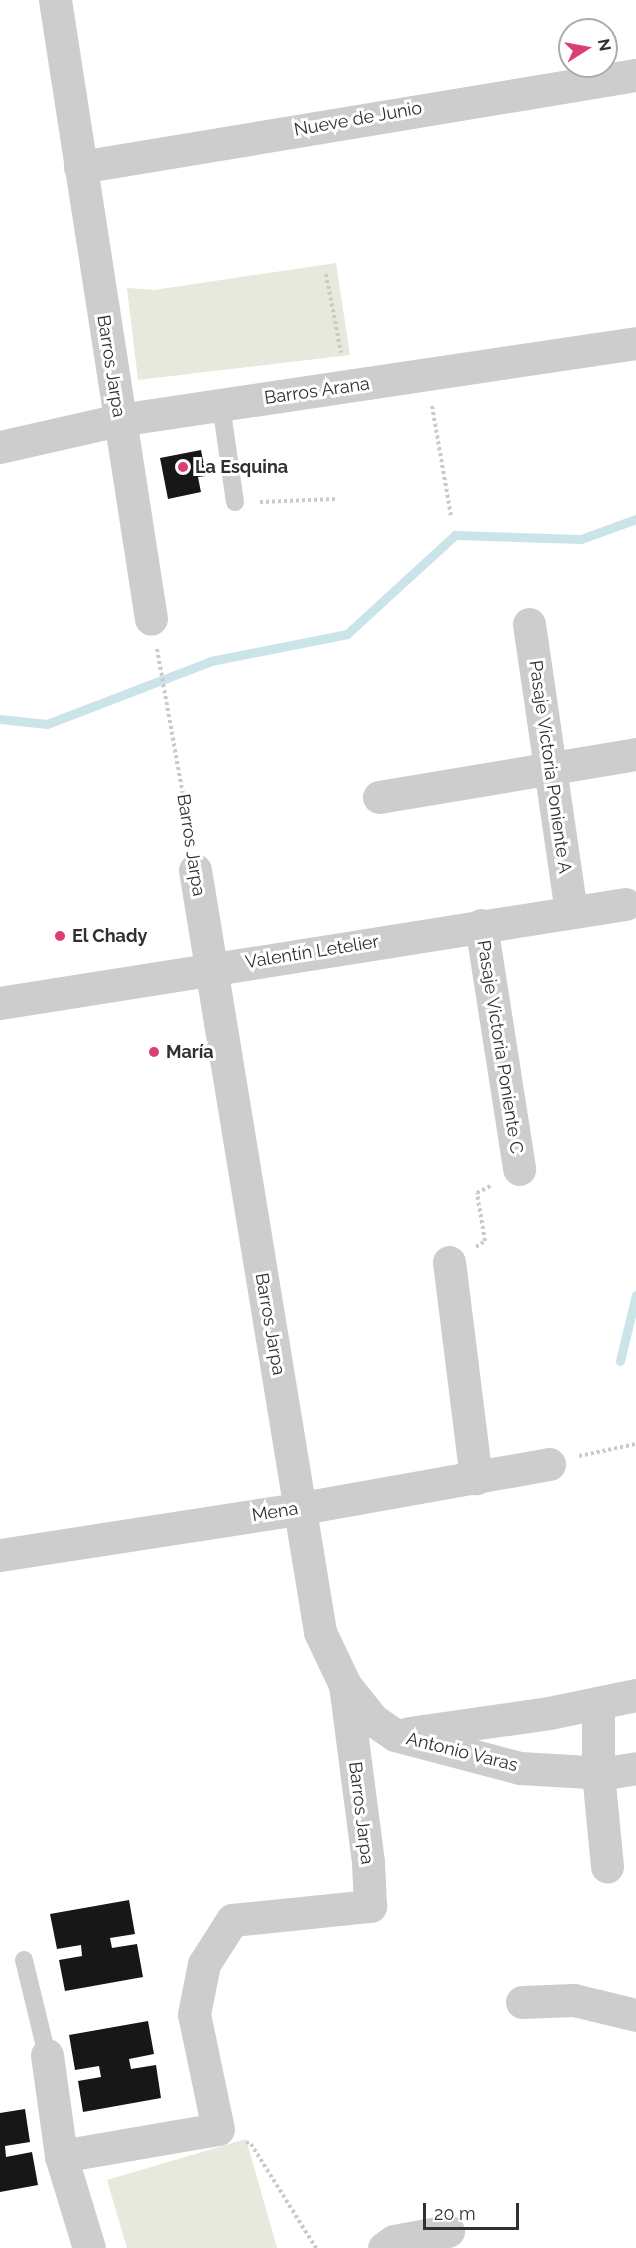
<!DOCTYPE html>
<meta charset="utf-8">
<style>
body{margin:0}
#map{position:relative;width:636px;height:2248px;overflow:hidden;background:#fff;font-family:Raleway,sans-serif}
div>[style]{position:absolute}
.green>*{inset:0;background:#e6e9dc}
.stream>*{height:9px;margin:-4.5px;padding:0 4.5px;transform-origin:4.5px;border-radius:4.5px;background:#cae4e9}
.building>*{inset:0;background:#171717}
.path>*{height:4px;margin-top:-2px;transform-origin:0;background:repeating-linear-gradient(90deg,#cacaca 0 3px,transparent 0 6px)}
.lane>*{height:18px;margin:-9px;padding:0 9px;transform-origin:9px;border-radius:9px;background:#cdcdcd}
.street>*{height:33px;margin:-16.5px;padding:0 16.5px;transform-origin:16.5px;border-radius:16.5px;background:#cdcdcd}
.dots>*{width:16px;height:16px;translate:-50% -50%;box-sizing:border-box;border:3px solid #fff;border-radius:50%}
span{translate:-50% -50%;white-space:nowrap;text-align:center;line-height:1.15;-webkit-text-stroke:6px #fff;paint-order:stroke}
.street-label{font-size:18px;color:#303030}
.poi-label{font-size:18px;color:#303030;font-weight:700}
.left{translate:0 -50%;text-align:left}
.north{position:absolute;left:558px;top:18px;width:60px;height:60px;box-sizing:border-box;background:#fff;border:2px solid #acacac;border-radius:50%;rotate:79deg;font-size:16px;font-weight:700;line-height:24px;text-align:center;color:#303030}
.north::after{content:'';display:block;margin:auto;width:21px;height:27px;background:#db3e71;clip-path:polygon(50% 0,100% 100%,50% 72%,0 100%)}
.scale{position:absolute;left:423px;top:2203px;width:96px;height:27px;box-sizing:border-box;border:3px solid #303030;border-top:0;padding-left:8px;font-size:18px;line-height:21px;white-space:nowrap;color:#303030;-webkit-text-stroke:4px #fff;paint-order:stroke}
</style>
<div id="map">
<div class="green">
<i style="clip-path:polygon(336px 263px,350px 355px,138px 380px,127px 288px,154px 290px)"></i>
<i style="clip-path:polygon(246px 2139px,277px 2248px,127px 2248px,107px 2180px)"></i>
</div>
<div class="stream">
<i style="left:0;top:719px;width:47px;rotate:6.1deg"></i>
<i style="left:47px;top:724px;width:176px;rotate:-21deg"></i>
<i style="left:211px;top:661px;width:139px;rotate:-11.2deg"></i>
<i style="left:347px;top:634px;width:147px;rotate:-42.5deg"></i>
<i style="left:455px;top:535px;width:126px;rotate:1.8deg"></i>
<i style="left:581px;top:539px;width:59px;rotate:-20deg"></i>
<i style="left:620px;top:1361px;width:68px;rotate:-76.4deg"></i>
</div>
<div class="building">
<i style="clip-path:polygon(201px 450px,206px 476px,198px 477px,201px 492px,168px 499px,160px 458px)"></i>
<i style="clip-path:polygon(129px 1900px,135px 1934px,110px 1938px,112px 1948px,137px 1944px,143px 1977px,65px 1991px,59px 1960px,82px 1956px,81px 1945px,57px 1949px,50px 1914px)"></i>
<i style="clip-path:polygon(148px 2021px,154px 2054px,129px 2059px,131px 2069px,156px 2065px,161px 2098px,83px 2112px,78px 2081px,101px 2077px,99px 2066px,75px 2070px,69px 2035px)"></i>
<i style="clip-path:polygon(25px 2109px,30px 2142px,5px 2146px,6px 2157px,32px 2152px,38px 2185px,0 2192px,0 2113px)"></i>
</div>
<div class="path">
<i style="left:326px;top:274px;width:80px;rotate:79.2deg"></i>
<i style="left:432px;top:406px;width:112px;rotate:80.2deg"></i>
<i style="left:260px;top:502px;width:75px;rotate:-2.3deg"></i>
<i style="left:157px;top:649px;width:194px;rotate:79.9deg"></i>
<i style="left:476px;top:1247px;width:11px;rotate:-34deg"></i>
<i style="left:485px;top:1241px;width:49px;rotate:-99.5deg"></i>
<i style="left:477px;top:1193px;width:17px;rotate:-28deg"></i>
<i style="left:579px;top:1456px;width:58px;rotate:-11.9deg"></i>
<i style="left:246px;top:2142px;width:5px;rotate:22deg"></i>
<i style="left:251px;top:2144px;width:123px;rotate:58deg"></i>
</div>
<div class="lane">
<i style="left:221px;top:405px;width:98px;rotate:81.8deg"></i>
<i style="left:24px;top:1960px;width:98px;rotate:76.4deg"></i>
</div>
<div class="street">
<i style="left:55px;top:0;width:626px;rotate:81.18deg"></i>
<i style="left:80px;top:167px;width:564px;rotate:-9.4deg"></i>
<i style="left:0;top:447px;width:122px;rotate:-12.8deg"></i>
<i style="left:119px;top:420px;width:523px;rotate:-8.47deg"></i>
<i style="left:529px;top:624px;width:290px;rotate:81.7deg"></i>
<i style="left:379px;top:797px;width:261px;rotate:-9.5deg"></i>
<i style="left:195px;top:870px;width:772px;rotate:80.68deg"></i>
<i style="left:320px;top:1632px;width:59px;rotate:64.7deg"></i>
<i style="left:345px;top:1685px;width:45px;rotate:51.3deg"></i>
<i style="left:373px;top:1720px;width:27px;rotate:34deg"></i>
<i style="left:395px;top:1735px;width:129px;rotate:14.8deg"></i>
<i style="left:520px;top:1768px;width:86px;rotate:3.3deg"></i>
<i style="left:606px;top:1773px;width:30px;rotate:-9deg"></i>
<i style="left:481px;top:925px;width:247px;rotate:81.1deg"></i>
<i style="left:0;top:1003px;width:633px;rotate:-9deg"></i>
<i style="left:449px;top:1262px;width:218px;rotate:82.9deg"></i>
<i style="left:0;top:1555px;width:306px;rotate:-8.8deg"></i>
<i style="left:302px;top:1508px;width:251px;rotate:-10.1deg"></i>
<i style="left:598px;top:1703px;width:70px;rotate:90deg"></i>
<i style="left:598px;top:1773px;width:94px;rotate:84.5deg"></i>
<i style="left:409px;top:1733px;width:141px;rotate:-8.1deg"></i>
<i style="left:549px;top:1713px;width:89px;rotate:-11.7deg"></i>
<i style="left:522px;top:2002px;width:52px;rotate:-2.2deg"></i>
<i style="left:574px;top:2000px;width:64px;rotate:13.6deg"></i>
<i style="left:47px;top:2055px;width:102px;rotate:82.1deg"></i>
<i style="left:61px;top:2156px;width:96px;rotate:73.1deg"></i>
<i style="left:61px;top:2156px;width:159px;rotate:-9.8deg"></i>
<i style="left:218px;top:2129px;width:117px;rotate:-101.8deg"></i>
<i style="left:194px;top:2014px;width:51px;rotate:-78.7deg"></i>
<i style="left:204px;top:1964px;width:52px;rotate:-57.5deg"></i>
<i style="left:232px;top:1920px;width:139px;rotate:-5.8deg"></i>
<i style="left:370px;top:1906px;width:44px;rotate:-92.6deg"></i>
<i style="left:368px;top:1862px;width:178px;rotate:-97.4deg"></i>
<i style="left:384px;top:2248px;width:12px;rotate:-35deg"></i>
<i style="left:394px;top:2241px;width:55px;rotate:-10.5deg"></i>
</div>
<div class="dots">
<i style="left:183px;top:467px;background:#db3e71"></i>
<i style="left:60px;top:936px;background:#db3e71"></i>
<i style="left:154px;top:1052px;background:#db3e71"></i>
</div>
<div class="street-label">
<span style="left:358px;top:119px;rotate:-10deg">Nueve de Junio</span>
<span style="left:111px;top:366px;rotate:81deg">Barros Jarpa</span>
<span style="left:317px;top:391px;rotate:-8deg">Barros Arana</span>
<span style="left:550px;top:767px;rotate:82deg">Pasaje Victoria Poniente A</span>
<span style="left:191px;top:845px;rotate:81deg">Barros Jarpa</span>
<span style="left:312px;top:952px;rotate:-9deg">Valentín Letelier</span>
<span style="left:500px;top:1047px;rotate:81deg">Pasaje Victoria Poniente C</span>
<span style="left:270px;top:1324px;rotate:80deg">Barros Jarpa</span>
<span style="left:275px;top:1512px;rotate:-9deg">Mena</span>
<span style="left:462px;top:1752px;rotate:14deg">Antonio Varas</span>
<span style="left:361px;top:1813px;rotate:83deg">Barros Jarpa</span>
</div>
<div class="poi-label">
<span class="left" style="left:195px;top:467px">La Esquina</span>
<span class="left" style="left:72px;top:936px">El Chady</span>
<span class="left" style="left:166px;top:1052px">María</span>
</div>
<div class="north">N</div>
<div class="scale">20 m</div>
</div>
